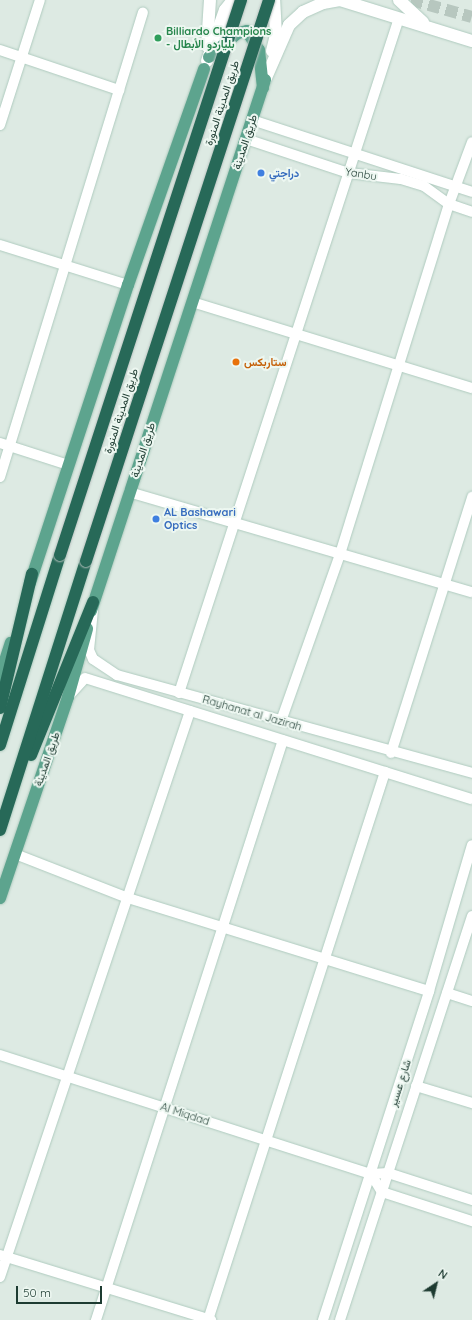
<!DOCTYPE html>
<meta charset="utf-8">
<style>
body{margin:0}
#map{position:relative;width:472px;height:1320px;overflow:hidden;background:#ddeae3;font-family:Quicksand,Vazirmatn,sans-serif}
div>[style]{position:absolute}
.primary-tunnel>*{height:12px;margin-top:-6px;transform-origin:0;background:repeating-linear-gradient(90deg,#b7c7bf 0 12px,transparent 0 18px)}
.roads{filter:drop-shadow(0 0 1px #afcbbf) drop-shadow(0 0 1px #afcbbf)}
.street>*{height:10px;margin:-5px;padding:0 5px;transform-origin:5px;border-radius:5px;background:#fff}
.secondary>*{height:12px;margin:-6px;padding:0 6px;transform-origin:6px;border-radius:6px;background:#fff}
.primary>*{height:12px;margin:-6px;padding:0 6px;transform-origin:6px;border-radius:6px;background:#5da48e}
.highway>*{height:12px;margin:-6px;padding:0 6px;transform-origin:6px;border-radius:6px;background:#276958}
.bridges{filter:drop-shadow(0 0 1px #bbc4c1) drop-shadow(0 0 1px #bbc4c1)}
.highway-bridge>*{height:12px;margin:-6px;padding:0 6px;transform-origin:6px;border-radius:6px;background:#276958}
.dots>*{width:11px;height:11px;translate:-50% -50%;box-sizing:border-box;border:2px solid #edf7f1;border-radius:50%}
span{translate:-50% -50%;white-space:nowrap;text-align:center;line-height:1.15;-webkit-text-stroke:4px #edf7f1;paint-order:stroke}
.leisure-label{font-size:11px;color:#27864d;font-weight:700}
.left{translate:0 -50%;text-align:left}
.street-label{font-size:11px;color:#1d3b31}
.shop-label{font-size:11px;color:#366cbe;font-weight:700}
.food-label{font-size:11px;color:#c56008;font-weight:700}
.north{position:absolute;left:416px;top:1264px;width:40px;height:40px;-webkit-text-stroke:3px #edf7f1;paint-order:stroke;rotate:35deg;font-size:11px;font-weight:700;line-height:16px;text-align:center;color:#1d3b31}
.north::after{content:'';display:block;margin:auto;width:14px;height:18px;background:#1d3b31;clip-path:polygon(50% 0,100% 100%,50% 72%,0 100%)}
.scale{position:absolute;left:16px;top:1286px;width:86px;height:18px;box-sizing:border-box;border:2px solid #1d3b31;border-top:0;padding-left:5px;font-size:12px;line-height:14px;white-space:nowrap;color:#1d3b31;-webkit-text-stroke:3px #edf7f1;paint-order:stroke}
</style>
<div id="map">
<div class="primary-tunnel">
<i style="left:411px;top:0;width:63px;rotate:15.6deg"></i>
</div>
<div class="roads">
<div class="street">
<i style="left:0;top:50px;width:126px;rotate:18.6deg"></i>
<i style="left:252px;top:120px;width:231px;rotate:18.1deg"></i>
<i style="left:0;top:125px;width:131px;rotate:-72.3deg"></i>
<i style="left:246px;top:139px;width:108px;rotate:18.3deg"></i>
<i style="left:349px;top:173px;width:52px;rotate:6.6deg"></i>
<i style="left:401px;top:179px;width:24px;rotate:17deg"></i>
<i style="left:424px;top:186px;width:31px;rotate:36deg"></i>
<i style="left:449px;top:204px;width:24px;rotate:19deg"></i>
<i style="left:0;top:245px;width:134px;rotate:17.4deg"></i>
<i style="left:192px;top:302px;width:293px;rotate:17.1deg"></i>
<i style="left:0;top:443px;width:71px;rotate:17.9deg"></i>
<i style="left:0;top:477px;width:486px;rotate:-72.9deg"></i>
<i style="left:129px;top:492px;width:357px;rotate:16.3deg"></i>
<i style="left:93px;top:610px;width:40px;rotate:95.7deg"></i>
<i style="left:89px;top:650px;width:10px;rotate:66deg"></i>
<i style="left:93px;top:659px;width:29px;rotate:34deg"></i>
<i style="left:117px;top:675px;width:368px;rotate:15.4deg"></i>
<i style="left:179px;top:693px;width:710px;rotate:-71.95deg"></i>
<i style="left:68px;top:697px;width:25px;rotate:-48deg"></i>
<i style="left:85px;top:678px;width:405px;rotate:17.4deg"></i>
<i style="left:281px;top:721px;width:177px;rotate:-70.5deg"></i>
<i style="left:340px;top:554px;width:367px;rotate:-72.7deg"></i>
<i style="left:449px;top:204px;width:66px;rotate:-69.6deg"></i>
<i style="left:391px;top:753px;width:269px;rotate:-72.4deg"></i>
<i style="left:15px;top:854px;width:121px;rotate:21.3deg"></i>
<i style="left:128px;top:898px;width:315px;rotate:17.2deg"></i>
<i style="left:447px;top:993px;width:26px;rotate:18deg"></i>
<i style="left:0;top:1055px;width:390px;rotate:17.8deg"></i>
<i style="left:416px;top:1086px;width:59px;rotate:16.9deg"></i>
<i style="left:472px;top:1200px;width:88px;rotate:-162.2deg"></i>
<i style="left:388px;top:1173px;width:17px;rotate:177deg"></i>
<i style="left:371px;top:1174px;width:21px;rotate:59deg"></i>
<i style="left:382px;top:1192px;width:95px;rotate:17.9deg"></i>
<i style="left:0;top:1255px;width:221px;rotate:17.1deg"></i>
<i style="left:0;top:1277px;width:597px;rotate:-71.44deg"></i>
<i style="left:96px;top:1320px;width:609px;rotate:-72.13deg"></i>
<i style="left:208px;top:1320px;width:576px;rotate:-72.1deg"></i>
<i style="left:323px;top:1320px;width:346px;rotate:-72.1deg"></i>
<i style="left:429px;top:991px;width:152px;rotate:-73.6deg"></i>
<i style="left:340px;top:1320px;width:425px;rotate:-71.9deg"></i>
</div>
<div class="secondary">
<i style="left:399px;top:0;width:33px;rotate:43deg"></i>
<i style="left:207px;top:46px;width:46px;rotate:-86.3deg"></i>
<i style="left:272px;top:51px;width:16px;rotate:-76deg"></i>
<i style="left:276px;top:35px;width:35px;rotate:-93deg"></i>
<i style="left:207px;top:61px;width:54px;rotate:-70.6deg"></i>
<i style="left:225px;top:10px;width:13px;rotate:-51deg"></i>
<i style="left:265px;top:80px;width:60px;rotate:-66.4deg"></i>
<i style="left:289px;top:25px;width:19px;rotate:-43deg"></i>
<i style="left:303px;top:12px;width:22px;rotate:-24deg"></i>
<i style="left:323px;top:3px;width:17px;rotate:-10deg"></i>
<i style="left:340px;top:0;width:138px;rotate:17.3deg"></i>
</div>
<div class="primary">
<i style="left:209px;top:57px;width:38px;rotate:-40deg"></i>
<i style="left:238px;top:33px;width:9px;rotate:-13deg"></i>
<i style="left:247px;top:31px;width:22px;rotate:58deg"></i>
<i style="left:259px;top:50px;width:38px;rotate:84deg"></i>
<i style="left:30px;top:583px;width:314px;rotate:-71.8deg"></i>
<i style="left:128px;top:285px;width:229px;rotate:-70.6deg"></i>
<i style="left:91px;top:611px;width:559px;rotate:-71.86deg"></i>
<i style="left:0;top:676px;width:35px;rotate:-72deg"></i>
<i style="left:0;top:898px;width:212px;rotate:-71.3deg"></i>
<i style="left:68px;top:697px;width:71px;rotate:-74.4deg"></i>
</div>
<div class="highway">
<i style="left:0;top:708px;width:138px;rotate:-76.6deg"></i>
<i style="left:0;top:745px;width:199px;rotate:-72.5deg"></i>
<i style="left:31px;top:755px;width:165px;rotate:-67.9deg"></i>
<i style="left:0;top:830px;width:282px;rotate:-72.3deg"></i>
</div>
</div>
<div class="bridges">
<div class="highway-bridge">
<i style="left:60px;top:555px;width:584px;rotate:-71.94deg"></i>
<i style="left:86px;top:561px;width:590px;rotate:-71.93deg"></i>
</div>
</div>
<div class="dots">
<i style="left:158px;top:38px;background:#2e9e5b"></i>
<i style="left:261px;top:173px;background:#3f7fe0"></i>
<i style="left:236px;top:362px;background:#e8710a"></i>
<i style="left:156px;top:519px;background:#3f7fe0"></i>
</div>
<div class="leisure-label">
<span class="left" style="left:166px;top:38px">Billiardo Champions<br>- بلياردو الأبطال</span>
</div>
<div class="street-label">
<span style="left:222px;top:103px;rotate:-72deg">طريق المدينة المنورة</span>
<span style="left:245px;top:142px;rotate:-72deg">طريق المدينة</span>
<span style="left:361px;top:174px;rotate:9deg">Yanbu</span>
<span style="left:121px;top:411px;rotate:-72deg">طريق المدينة المنورة</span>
<span style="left:143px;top:450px;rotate:-72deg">طريق المدينة</span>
<span style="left:252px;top:713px;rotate:16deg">Rayhanat al Jazirah</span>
<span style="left:47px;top:759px;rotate:-71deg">طريق المدينة</span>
<span style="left:400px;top:1083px;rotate:-72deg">شارع عسير</span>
<span style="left:185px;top:1114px;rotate:18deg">Al Miqdad</span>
</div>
<div class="shop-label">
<span class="left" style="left:269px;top:173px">دراجتي</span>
<span class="left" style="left:164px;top:519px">AL Bashawari<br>Optics</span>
</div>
<div class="food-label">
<span class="left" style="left:244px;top:362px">ستاربكس</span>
</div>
<div class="north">N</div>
<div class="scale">50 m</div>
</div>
